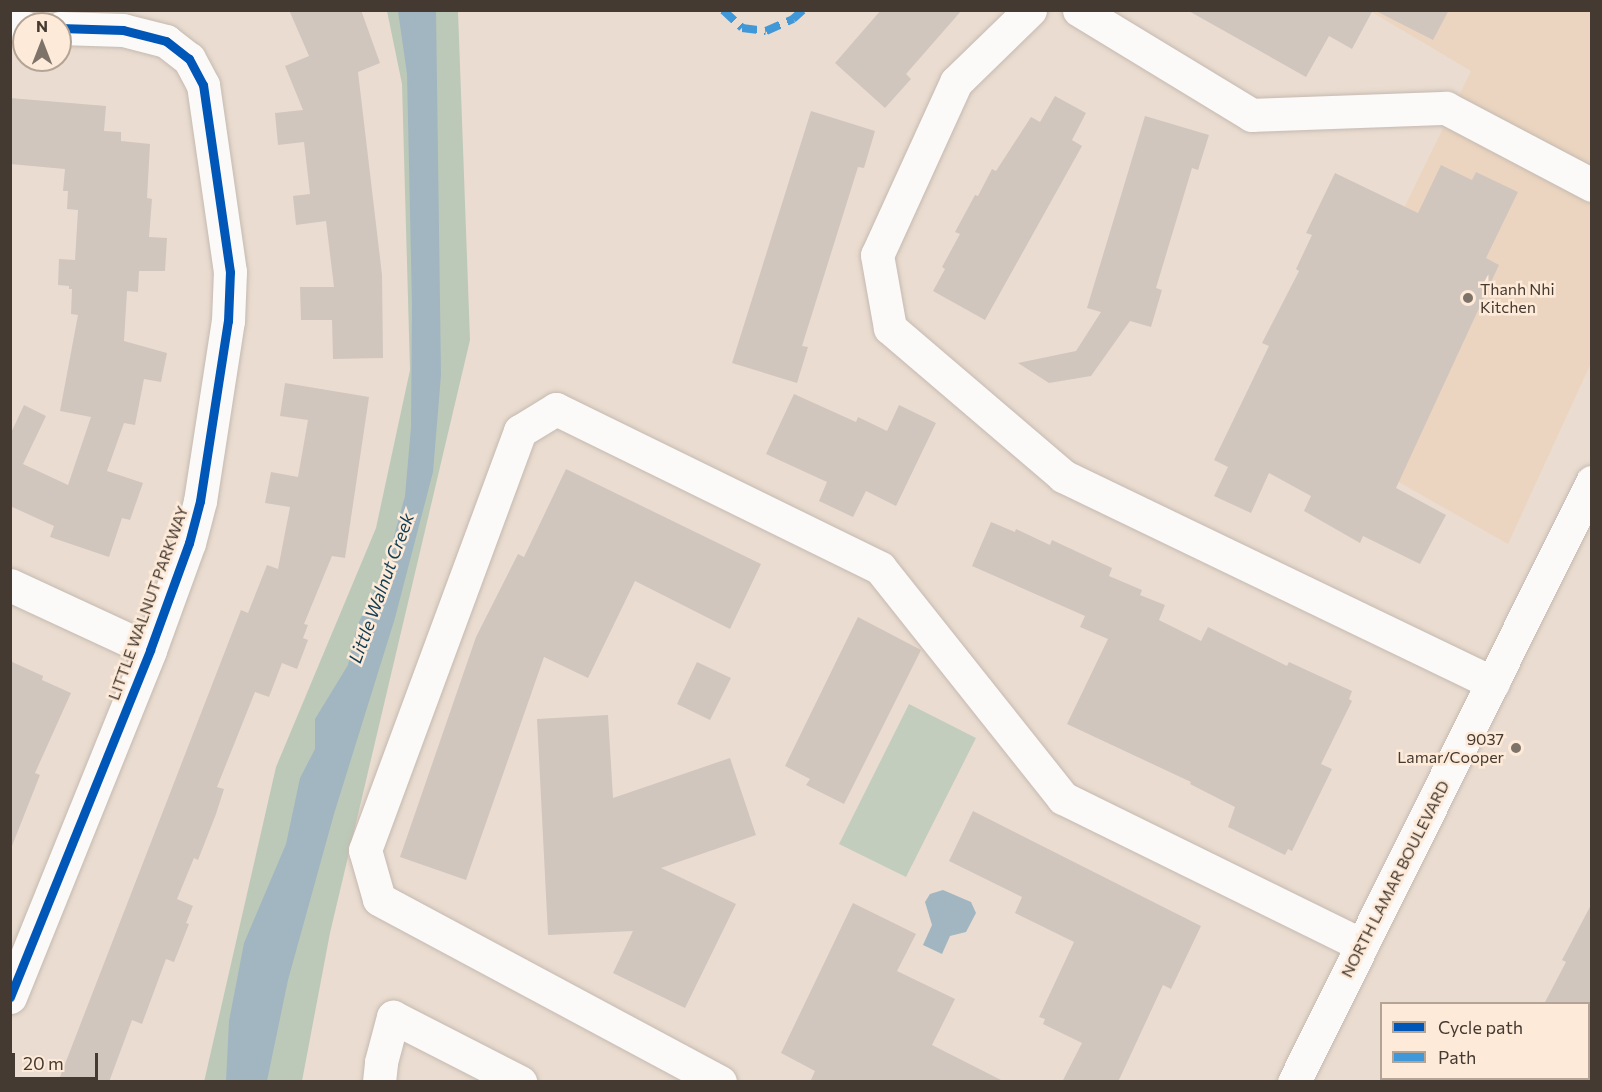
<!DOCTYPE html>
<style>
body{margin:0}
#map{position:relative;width:1602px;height:1092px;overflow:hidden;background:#eadcd0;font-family:Commissioner,sans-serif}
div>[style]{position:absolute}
.built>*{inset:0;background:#ebd5c0}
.green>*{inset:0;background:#c3cdbe}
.forest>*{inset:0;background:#bcc9b8}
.water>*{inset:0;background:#a1b6c0}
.building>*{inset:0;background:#d1c6bd}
.roads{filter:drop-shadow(0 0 2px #c5bab1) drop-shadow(0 0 2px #c5bab1)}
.minor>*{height:33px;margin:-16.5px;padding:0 16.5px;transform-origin:16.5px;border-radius:16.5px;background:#fcfaf8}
.major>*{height:33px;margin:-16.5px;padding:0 16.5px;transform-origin:16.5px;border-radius:16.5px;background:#fcfaf8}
.quiet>*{height:8px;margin-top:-4px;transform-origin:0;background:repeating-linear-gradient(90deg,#4098d8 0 15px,transparent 0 23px)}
.cycleway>*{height:9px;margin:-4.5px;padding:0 4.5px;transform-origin:4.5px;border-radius:4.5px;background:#0057b8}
.dots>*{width:16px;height:16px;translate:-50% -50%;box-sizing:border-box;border:3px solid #feead8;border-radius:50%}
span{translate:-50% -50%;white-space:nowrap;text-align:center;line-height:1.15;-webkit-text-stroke:5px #feead8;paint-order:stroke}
.poi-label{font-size:16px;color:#443a31}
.left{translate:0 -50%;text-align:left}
.right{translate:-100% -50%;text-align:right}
.street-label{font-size:16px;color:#443a31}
.water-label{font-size:18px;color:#0f3e55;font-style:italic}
.frame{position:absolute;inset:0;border:12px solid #443a31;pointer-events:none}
.legend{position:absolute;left:1380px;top:1002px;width:210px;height:78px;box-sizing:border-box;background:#feead8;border:2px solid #b4a495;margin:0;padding:8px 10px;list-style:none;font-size:18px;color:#443a31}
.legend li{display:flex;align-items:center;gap:12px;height:30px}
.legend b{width:30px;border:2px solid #b4a495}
.north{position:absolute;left:12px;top:12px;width:60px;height:60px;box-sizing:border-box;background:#feead8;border:2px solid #b4a495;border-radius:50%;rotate:0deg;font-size:16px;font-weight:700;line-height:24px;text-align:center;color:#443a31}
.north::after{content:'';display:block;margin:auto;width:21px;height:27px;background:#7e7369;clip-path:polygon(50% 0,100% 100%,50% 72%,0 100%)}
.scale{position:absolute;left:12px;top:1053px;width:86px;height:27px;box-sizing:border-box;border:3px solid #443a31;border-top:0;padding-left:8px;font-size:18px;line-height:21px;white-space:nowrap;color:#443a31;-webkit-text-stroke:4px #feead8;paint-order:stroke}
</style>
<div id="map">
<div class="built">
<i style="clip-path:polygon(1370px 11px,1591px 11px,1591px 363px,1508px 544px,1298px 425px,1471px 71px)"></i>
</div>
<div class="green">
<i style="clip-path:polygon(909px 704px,976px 738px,906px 877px,839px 844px)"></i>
</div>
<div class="forest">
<i style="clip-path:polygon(387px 11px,458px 11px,470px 340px,330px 933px,302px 1081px,204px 1082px,276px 767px,376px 528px,410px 370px,402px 84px)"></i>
</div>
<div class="water">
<i style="clip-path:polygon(398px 11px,436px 11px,441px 375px,433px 472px,395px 618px,334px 814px,288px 980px,267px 1081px,226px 1081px,229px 1021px,244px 943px,286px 844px,300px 778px,315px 749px,315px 719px,348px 665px,357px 626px,385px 569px,405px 496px,411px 427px,412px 305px,407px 74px)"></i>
<i style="clip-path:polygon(943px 890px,971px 902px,976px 913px,966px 932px,950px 936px,942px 954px,923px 945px,932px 925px,925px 902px,930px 894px)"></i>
</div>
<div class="building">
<i style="clip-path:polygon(289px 10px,361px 10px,380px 63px,358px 72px,382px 275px,383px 358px,333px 359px,332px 320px,301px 320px,300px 287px,334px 287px,326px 221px,296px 225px,293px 196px,310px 194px,304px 142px,278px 145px,275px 113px,303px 110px,285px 66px,309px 56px)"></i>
<i style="clip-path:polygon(881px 10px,962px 10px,906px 74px,911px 79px,885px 108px,835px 63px)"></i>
<i style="clip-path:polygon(1187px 10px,1373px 10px,1352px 49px,1329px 36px,1306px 77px)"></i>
<i style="clip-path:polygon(1374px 10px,1449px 10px,1433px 40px)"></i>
<i style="clip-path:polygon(1055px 96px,1086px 113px,1072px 140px,1082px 146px,985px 320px,933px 291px,945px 269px,942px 267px,960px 234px,955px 232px,975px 195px,978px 196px,992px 169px,996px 171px,1031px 117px,1040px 122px)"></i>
<i style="clip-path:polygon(10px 98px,106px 106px,104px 131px,121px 132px,121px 141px,150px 144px,147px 198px,152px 199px,149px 237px,167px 238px,165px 271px,139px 271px,138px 292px,127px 291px,124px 341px,167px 353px,161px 382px,144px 379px,135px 425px,124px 423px,107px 471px,143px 483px,130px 520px,122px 518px,109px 557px,50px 537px,54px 526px,10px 506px,10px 435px,24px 405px,46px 416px,23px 464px,68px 485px,91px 417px,60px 411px,78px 315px,71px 314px,72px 289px,69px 289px,69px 286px,58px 285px,59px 259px,75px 260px,78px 210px,67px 209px,68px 191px,63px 191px,65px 169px,10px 164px)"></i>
<i style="clip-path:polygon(811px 111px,875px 131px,864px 168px,858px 167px,802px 346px,808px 347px,797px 383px,732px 363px)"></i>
<i style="clip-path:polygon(1145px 116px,1209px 135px,1198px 170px,1192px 168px,1156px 288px,1162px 290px,1151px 327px,1130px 321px,1091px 376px,1049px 383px,1018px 363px,1076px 351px,1101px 312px,1087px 308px)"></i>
<i style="clip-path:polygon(1441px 165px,1472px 180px,1476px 172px,1518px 192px,1486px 258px,1499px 265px,1396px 488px,1446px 515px,1420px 564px,1363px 536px,1360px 543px,1304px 511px,1311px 496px,1269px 473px,1251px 513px,1214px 496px,1228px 467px,1214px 460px,1269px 346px,1262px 343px,1299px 271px,1296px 269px,1312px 235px,1306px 233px,1335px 173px,1418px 213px)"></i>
<i style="clip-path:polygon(285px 383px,369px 397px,345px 558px,332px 556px,304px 624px,308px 625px,303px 638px,308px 640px,297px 669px,282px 663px,269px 697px,255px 692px,217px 787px,224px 789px,216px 814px,198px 860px,194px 858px,177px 899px,193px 906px,186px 923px,189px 924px,174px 962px,166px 959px,142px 1024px,132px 1020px,109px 1082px,58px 1082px,241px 610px,248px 613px,267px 565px,278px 569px,290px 507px,265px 503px,271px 472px,298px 477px,308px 420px,280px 416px)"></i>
<i style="clip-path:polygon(794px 394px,856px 422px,858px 417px,887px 431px,899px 405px,936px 423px,896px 506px,866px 491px,853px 517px,819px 501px,827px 482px,766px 454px)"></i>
<i style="clip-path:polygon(566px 469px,761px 564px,730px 629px,635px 581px,588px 678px,544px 657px,466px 880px,400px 857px,476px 637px,518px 554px,524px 557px)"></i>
<i style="clip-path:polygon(991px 522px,1015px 532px,1016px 529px,1050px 545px,1052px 540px,1112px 568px,1109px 576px,1142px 590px,1140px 595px,1165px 605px,1159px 620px,1201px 641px,1208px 627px,1287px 666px,1289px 662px,1352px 691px,1349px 699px,1352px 701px,1321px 764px,1332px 769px,1292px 851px,1288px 849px,1285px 855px,1228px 827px,1235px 807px,1190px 784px,1191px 782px,1067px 724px,1108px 639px,1080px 627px,1085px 616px,972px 566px)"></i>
<i style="clip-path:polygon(858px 617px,921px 650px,844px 804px,806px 785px,810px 779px,785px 766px)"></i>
<i style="clip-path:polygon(10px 661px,43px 676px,42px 680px,71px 693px,35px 773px,40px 775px,12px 846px)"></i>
<i style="clip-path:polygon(697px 662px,731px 678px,710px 720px,677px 704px)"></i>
<i style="clip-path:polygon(608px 715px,613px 798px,730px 758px,756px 835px,661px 868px,736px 904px,685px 1008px,613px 973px,633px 931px,548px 935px,537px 719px)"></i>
<i style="clip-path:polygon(973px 811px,1201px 926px,1171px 989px,1163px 985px,1118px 1082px,1062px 1082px,1082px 1043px,1043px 1024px,1045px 1019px,1039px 1017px,1074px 942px,1015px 913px,1022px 897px,949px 861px)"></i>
<i style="clip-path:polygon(853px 903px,916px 934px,897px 971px,955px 999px,932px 1045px,1005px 1082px,810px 1082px,815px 1071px,781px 1053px)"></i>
<i style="clip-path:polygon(1592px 903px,1592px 1004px,1544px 1004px,1566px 962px,1562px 960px)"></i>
</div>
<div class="roads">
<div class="minor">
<i style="left:1030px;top:10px;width:103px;rotate:135.8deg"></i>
<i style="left:956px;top:82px;width:190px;rotate:114.5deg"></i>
<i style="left:877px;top:255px;width:74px;rotate:79.9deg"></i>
<i style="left:890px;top:328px;width:228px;rotate:40.5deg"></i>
<i style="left:1063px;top:476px;width:477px;rotate:25.7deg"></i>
<i style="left:1079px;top:10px;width:202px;rotate:31.3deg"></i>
<i style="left:1252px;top:115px;width:194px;rotate:-2.1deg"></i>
<i style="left:1446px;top:108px;width:165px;rotate:27.8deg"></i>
<i style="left:10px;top:26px;width:14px;rotate:4deg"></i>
<i style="left:10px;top:585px;width:154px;rotate:24.9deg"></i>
<i style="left:10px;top:997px;width:374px;rotate:-68deg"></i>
<i style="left:150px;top:650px;width:114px;rotate:-70deg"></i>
<i style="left:189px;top:543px;width:43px;rotate:-75.3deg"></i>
<i style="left:200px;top:501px;width:182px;rotate:-81.2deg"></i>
<i style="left:228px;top:321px;width:49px;rotate:-87.7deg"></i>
<i style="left:230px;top:272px;width:189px;rotate:-98.2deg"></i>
<i style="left:203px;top:85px;width:30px;rotate:-118deg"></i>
<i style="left:189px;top:59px;width:29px;rotate:-142deg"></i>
<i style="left:166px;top:41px;width:44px;rotate:-165.7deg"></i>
<i style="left:123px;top:30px;width:63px;rotate:-178.2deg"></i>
<i style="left:379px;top:1082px;width:20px;rotate:-84deg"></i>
<i style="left:381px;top:1062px;width:47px;rotate:-75.1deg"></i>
<i style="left:393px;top:1017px;width:143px;rotate:27.1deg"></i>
<i style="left:720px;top:1082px;width:387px;rotate:-151.8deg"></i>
<i style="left:379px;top:899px;width:51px;rotate:-105.9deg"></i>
<i style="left:365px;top:850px;width:447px;rotate:-69.7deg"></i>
<i style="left:520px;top:431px;width:42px;rotate:-31.4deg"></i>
<i style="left:556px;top:409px;width:361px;rotate:26.1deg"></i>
<i style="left:880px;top:568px;width:294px;rotate:51.5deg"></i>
<i style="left:1063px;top:798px;width:333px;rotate:26.2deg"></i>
</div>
<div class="major">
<i style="left:1294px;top:1082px;width:670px;rotate:-63.59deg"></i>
</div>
</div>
<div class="quiet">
<i style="left:723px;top:10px;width:26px;rotate:43deg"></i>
<i style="left:742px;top:28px;width:24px;rotate:7deg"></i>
<i style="left:766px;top:31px;width:30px;rotate:-24deg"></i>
<i style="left:793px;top:19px;width:13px;rotate:-42deg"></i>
</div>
<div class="cycleway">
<i style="left:10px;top:997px;width:374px;rotate:-68deg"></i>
<i style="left:150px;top:650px;width:114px;rotate:-70deg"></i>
<i style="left:189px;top:543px;width:43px;rotate:-75.3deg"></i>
<i style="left:200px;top:501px;width:182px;rotate:-81.2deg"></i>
<i style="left:228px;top:321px;width:49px;rotate:-87.7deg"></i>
<i style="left:230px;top:272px;width:189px;rotate:-98.2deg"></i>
<i style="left:203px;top:85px;width:30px;rotate:-118deg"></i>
<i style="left:189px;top:59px;width:29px;rotate:-142deg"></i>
<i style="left:166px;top:41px;width:44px;rotate:-165.7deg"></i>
<i style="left:123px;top:30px;width:63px;rotate:-178.2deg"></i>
</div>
<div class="dots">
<i style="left:1468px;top:298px;background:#7e7369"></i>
<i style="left:1516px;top:748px;background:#7e7369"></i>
</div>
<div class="poi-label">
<span class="left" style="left:1480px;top:298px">Thanh Nhi<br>Kitchen</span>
<span class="right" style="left:1504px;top:748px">9037<br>Lamar/Cooper</span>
</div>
<div class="street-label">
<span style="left:148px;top:603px;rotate:-70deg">LITTLE WALNUT PARKWAY</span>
<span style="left:1395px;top:879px;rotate:-63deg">NORTH LAMAR BOULEVARD</span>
</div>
<div class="water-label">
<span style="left:381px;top:588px;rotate:-70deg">Little Walnut Creek</span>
</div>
<div class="frame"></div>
<ul class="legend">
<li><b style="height:8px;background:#0057b8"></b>Cycle path</li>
<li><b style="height:8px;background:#4098d8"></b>Path</li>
</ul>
<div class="north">N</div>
<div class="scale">20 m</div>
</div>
